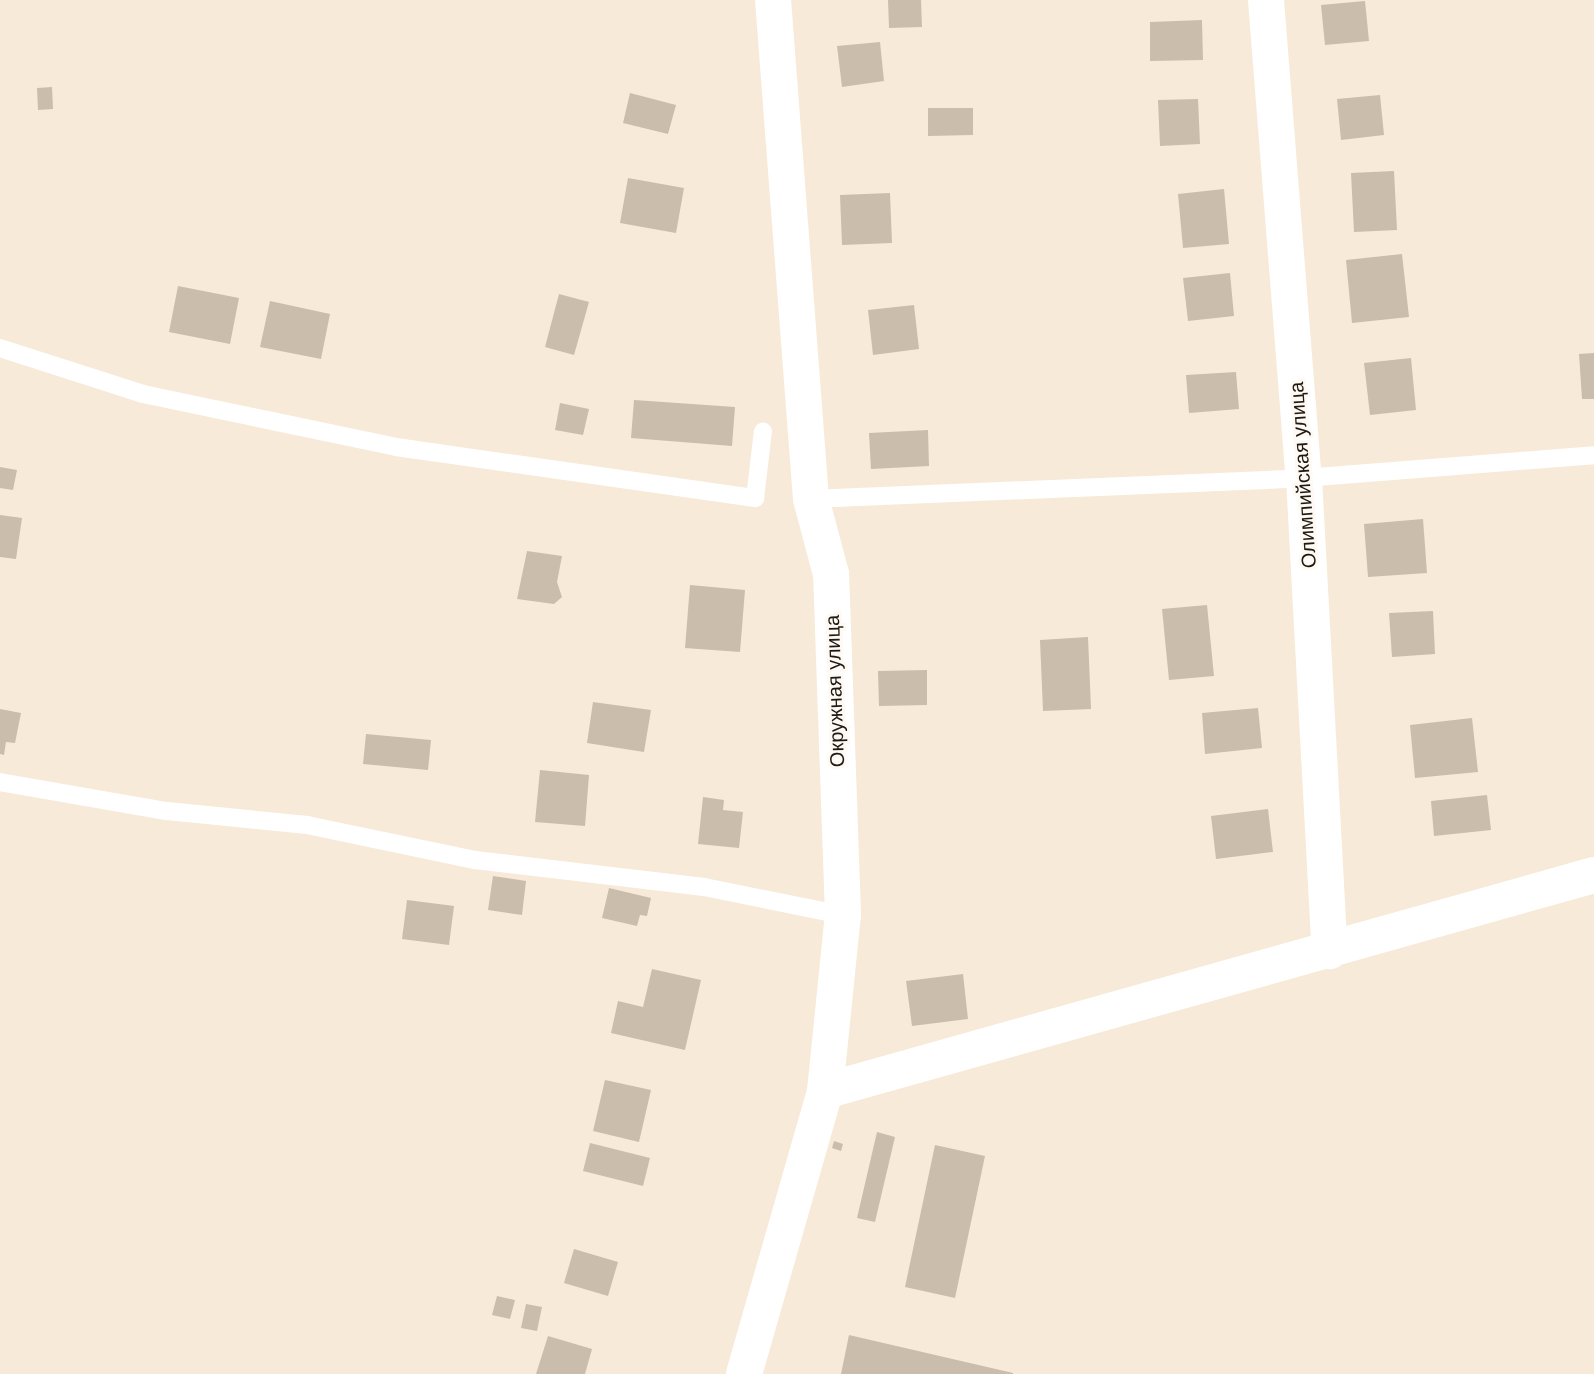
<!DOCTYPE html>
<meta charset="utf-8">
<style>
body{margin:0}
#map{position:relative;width:1594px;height:1374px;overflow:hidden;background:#f8ead8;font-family:Arial,sans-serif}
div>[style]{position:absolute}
.building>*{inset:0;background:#cabdab}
.service>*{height:18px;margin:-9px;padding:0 9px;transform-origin:9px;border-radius:9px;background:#fff}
.minor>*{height:36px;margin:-18px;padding:0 18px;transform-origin:18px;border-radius:18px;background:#fff}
span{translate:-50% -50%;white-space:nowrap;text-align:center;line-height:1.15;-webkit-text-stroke:6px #fef9f2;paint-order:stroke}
.street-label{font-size:20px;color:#1e1913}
</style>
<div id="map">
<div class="building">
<i style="clip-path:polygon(888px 0,921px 0,922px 27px,889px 28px)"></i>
<i style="clip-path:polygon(1365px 1px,1369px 41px,1325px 45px,1321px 5px)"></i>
<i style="clip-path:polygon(1202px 20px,1203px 60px,1150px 61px,1150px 22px)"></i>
<i style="clip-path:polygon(880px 42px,884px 81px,842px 87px,837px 46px)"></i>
<i style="clip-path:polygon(52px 87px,53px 109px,38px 110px,37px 88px)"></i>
<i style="clip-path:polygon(630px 93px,676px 105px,668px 134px,623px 123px)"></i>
<i style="clip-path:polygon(1380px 95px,1384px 135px,1341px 140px,1337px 99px)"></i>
<i style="clip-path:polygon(1198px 99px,1200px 144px,1160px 146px,1158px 100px)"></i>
<i style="clip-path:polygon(928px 108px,973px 108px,973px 135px,928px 136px)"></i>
<i style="clip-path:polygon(1394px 171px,1397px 230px,1354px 232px,1351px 173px)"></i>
<i style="clip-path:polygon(628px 178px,684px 188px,676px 233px,620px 223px)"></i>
<i style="clip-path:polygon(1224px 189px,1229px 244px,1183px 248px,1178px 194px)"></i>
<i style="clip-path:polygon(890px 193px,892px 243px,842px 245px,840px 195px)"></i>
<i style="clip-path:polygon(1402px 254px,1409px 317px,1352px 323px,1346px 260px)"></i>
<i style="clip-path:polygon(1230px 273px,1234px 316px,1188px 321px,1183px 278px)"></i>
<i style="clip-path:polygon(178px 286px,239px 298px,230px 344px,169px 332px)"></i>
<i style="clip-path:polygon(559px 294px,589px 302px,574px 355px,545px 347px)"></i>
<i style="clip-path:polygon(270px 301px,330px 314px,321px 359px,260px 347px)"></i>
<i style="clip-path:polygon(914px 305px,919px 349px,873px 355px,868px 310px)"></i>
<i style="clip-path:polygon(1594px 353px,1594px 399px,1582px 399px,1579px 354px)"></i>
<i style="clip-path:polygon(1411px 358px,1416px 410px,1370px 415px,1364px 363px)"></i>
<i style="clip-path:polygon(1236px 372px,1239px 409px,1189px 413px,1186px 375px)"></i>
<i style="clip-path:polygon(634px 400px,735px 407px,732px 446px,631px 438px)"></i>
<i style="clip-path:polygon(560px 403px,589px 409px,583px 435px,555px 430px)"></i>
<i style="clip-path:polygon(928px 430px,929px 466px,871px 469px,869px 433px)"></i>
<i style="clip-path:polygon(0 467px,17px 470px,13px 490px,0 488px)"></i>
<i style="clip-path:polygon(0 515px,22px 518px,16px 559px,0 557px)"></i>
<i style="clip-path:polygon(1423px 519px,1427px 573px,1368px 577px,1364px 524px)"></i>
<i style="clip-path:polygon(527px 551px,562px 556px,557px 582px,562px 597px,554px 604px,517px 599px)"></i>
<i style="clip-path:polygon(690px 585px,745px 590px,740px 652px,685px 648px)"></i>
<i style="clip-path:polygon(1207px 605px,1214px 676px,1169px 680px,1162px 609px)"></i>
<i style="clip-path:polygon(1433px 611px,1435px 654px,1392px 657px,1389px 613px)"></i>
<i style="clip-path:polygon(1088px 637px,1091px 709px,1043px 711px,1040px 640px)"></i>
<i style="clip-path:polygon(927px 670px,927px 705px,879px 706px,878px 671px)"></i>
<i style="clip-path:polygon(593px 702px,651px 710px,644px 752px,587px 743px)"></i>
<i style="clip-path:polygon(1258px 708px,1262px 748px,1205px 754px,1202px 713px)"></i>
<i style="clip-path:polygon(0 709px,21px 713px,15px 743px,6px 742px,4px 755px,0 754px)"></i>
<i style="clip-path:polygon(1472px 718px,1478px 772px,1415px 778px,1410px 725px)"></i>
<i style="clip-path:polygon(366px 734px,431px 740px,428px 770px,363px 764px)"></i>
<i style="clip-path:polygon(540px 770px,589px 775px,585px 826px,535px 822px)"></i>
<i style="clip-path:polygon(1487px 795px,1491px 830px,1434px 836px,1431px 801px)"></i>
<i style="clip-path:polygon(703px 797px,724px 800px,723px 810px,743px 812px,739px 848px,698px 844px)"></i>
<i style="clip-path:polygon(1268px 809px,1273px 852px,1216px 859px,1211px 816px)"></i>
<i style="clip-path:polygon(493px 876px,526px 881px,522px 915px,488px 910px)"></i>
<i style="clip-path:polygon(609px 888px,651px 898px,647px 916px,640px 915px,637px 926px,602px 918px)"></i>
<i style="clip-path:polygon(407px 900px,454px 906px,449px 945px,402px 939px)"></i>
<i style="clip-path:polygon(652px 969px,701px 980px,685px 1050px,611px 1033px,618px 1001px,643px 1007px)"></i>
<i style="clip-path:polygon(963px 974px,968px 1019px,912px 1026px,906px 981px)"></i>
<i style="clip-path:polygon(605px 1080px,651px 1090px,639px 1142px,593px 1131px)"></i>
<i style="clip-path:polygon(877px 1132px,895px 1137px,875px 1222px,857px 1218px)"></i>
<i style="clip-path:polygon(834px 1141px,843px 1144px,841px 1151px,832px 1148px)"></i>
<i style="clip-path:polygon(590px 1143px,650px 1158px,643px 1186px,583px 1171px)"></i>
<i style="clip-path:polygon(935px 1145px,985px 1156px,955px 1298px,905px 1287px)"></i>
<i style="clip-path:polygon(574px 1249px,618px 1262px,608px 1296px,564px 1283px)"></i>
<i style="clip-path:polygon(497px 1296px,515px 1300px,510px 1319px,492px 1315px)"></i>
<i style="clip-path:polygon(526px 1304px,542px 1307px,537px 1331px,521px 1328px)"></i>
<i style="clip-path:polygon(849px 1335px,1013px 1373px,1013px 1374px,841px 1374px)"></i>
<i style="clip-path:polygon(548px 1336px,592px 1349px,585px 1374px,536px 1374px)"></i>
</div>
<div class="service">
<i style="left:0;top:348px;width:150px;rotate:17.8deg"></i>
<i style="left:143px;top:394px;width:258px;rotate:11.8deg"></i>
<i style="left:396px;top:447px;width:363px;rotate:8.1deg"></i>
<i style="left:755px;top:498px;width:67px;rotate:-83.2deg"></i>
<i style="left:811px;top:499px;width:493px;rotate:-2.4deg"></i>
<i style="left:1304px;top:478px;width:291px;rotate:-4.5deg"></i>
<i style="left:0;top:782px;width:169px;rotate:9.9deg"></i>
<i style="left:167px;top:811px;width:141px;rotate:5.7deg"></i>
<i style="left:307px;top:825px;width:172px;rotate:11.8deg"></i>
<i style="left:475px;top:860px;width:231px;rotate:6.7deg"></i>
<i style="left:704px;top:887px;width:142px;rotate:11.4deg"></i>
</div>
<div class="minor">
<i style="left:1266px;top:0;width:480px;rotate:85.5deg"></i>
<i style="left:1304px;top:478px;width:474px;rotate:86.9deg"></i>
<i style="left:825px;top:1091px;width:799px;rotate:-15.69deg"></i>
<i style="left:744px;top:1374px;width:294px;rotate:-74deg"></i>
<i style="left:825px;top:1091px;width:177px;rotate:-84.2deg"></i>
<i style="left:843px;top:915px;width:341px;rotate:-92deg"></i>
<i style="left:831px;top:574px;width:78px;rotate:-104.9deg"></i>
<i style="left:811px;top:499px;width:500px;rotate:-94.35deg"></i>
</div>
<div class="street-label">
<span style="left:1303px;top:475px;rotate:-94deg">Олимпийская улица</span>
<span style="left:835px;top:691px;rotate:-92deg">Окружная улица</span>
</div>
</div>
